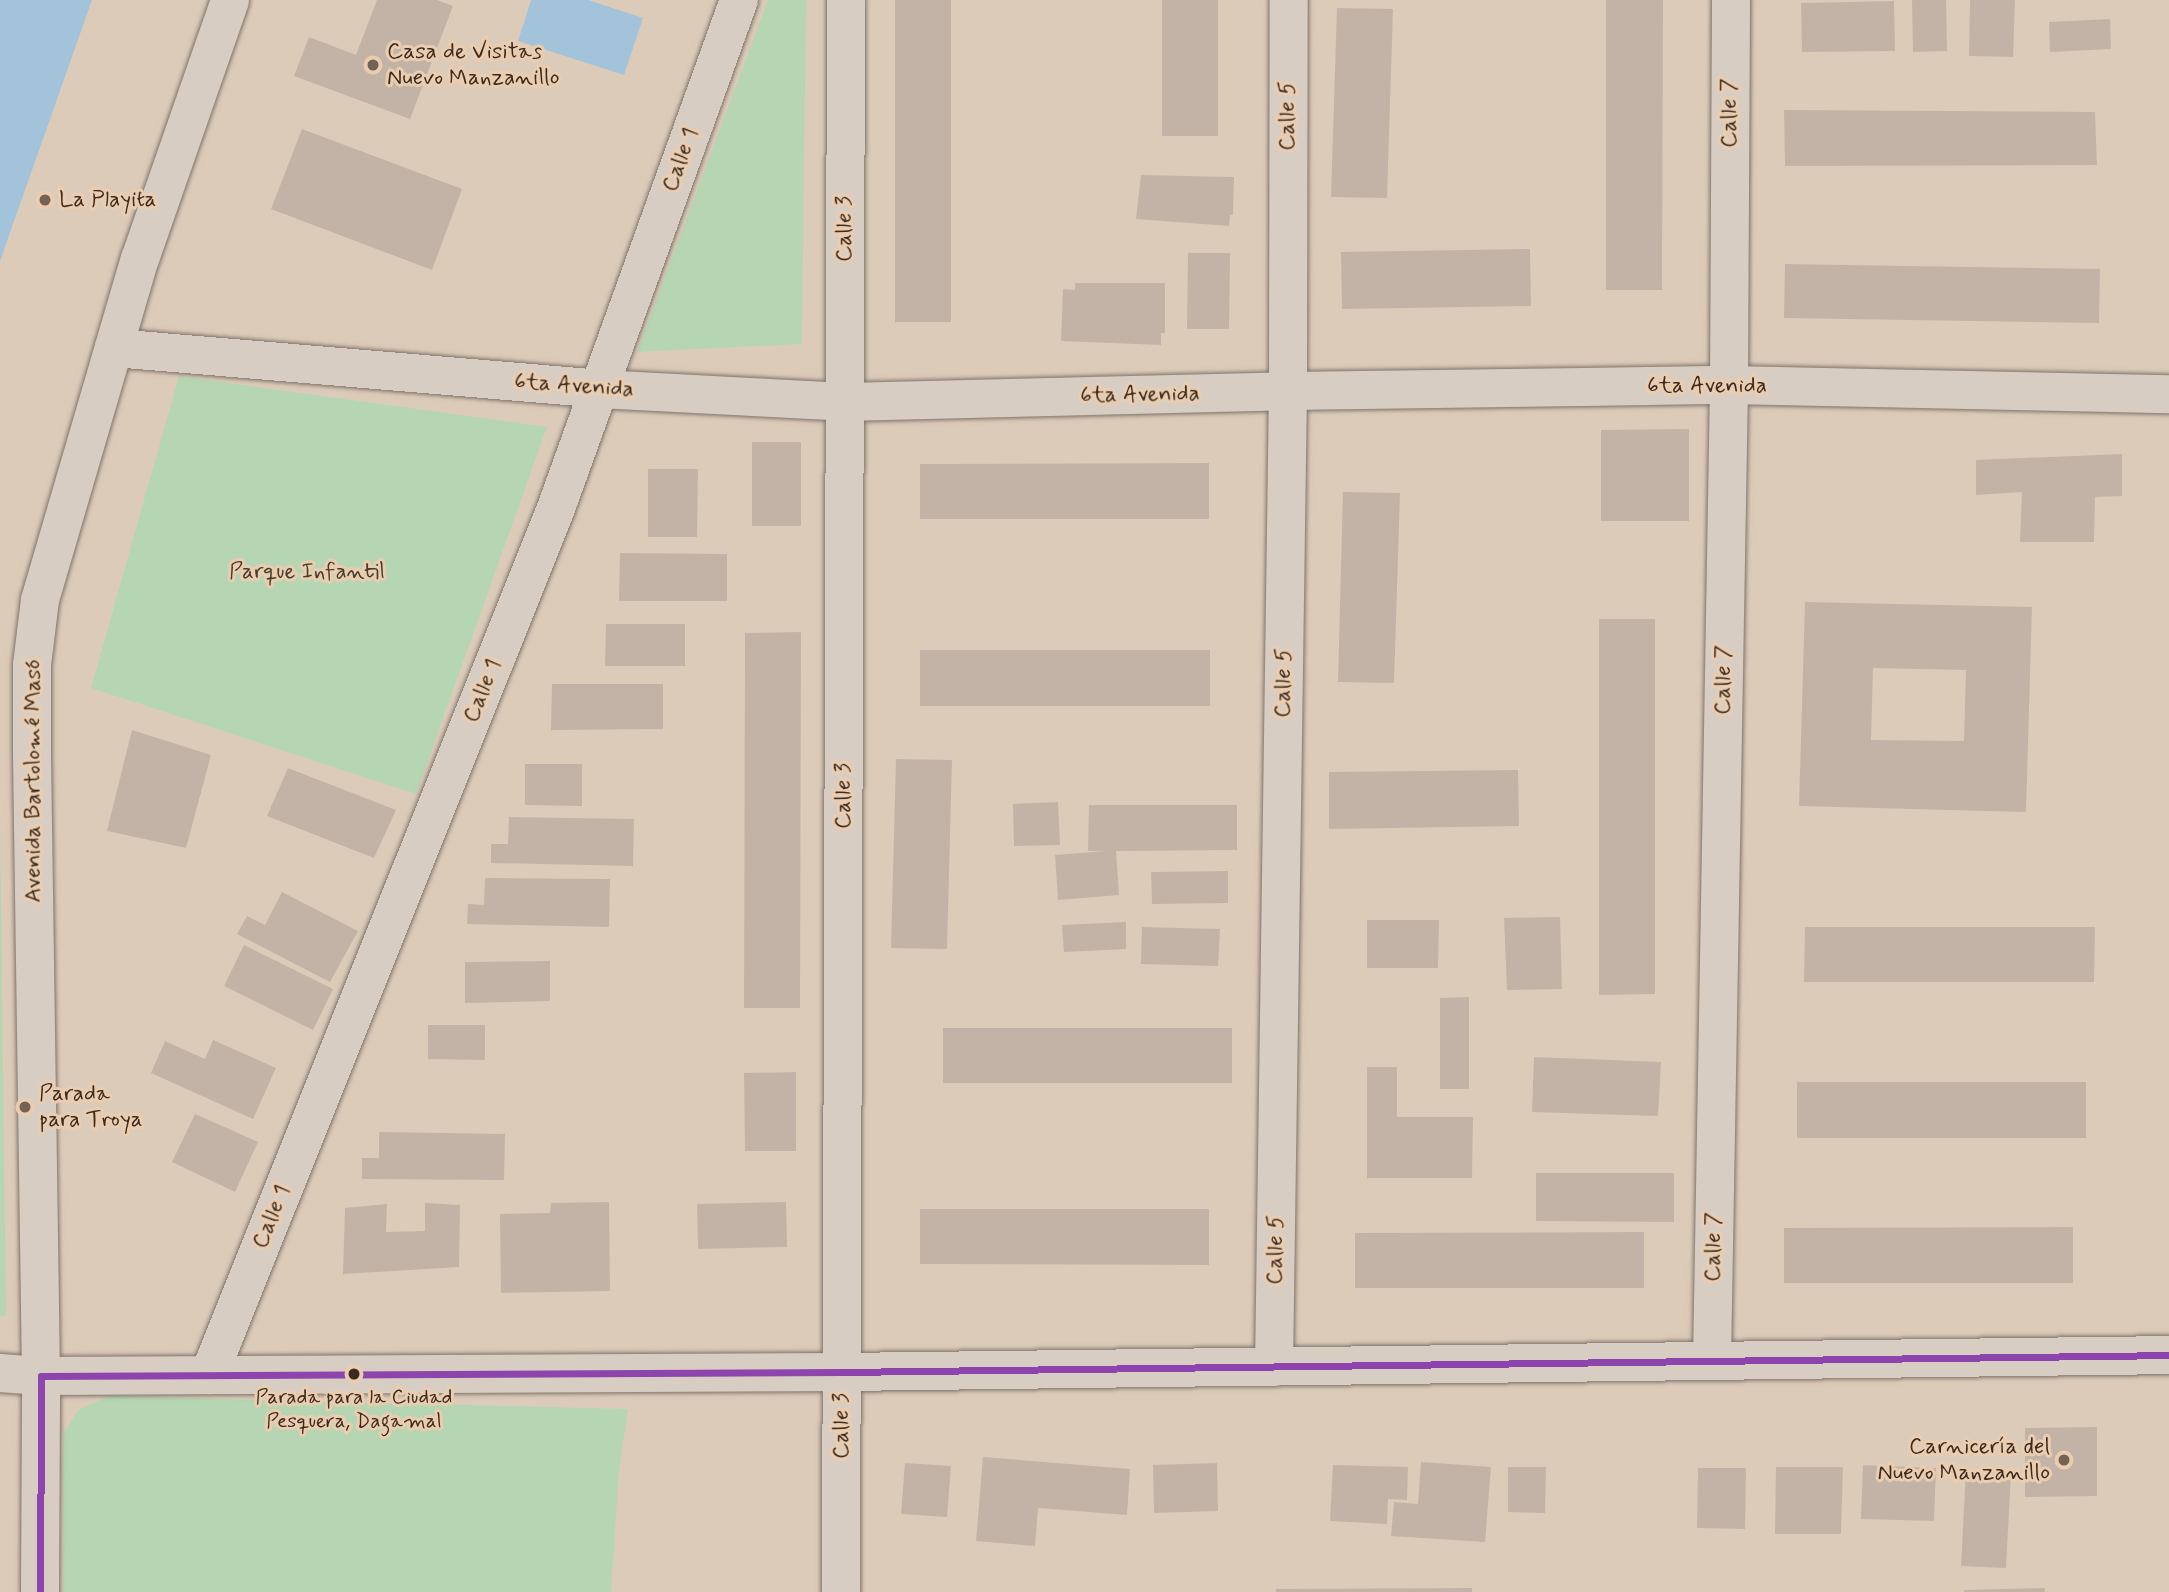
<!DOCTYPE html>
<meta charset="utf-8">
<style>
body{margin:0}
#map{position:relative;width:2169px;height:1592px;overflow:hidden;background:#ddcbba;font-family:Mynerve,sans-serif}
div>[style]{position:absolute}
.green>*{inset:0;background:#b6d6b3}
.water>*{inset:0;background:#a3c3da}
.building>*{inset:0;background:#c3b3a6}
.roads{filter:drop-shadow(0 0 2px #7f7469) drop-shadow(0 0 2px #7f7469)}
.minor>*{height:38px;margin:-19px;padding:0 19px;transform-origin:19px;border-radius:19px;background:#d8cdc2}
.major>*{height:38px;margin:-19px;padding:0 19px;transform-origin:19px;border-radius:19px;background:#d8cdc2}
.bus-1>*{height:7px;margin:-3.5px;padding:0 3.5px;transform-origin:3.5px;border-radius:3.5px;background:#8e44ad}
.dots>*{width:19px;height:19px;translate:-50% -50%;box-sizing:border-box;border:4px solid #eacdb0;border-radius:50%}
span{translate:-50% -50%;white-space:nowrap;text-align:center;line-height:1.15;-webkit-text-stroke:6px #eacdb0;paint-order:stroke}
.bus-label{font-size:21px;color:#3b2a1e}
.poi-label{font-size:23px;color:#3b2a1e}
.left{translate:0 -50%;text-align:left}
.right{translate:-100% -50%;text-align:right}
.street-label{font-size:23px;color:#3b2a1e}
.park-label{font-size:23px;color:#443c2c}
</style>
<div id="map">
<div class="green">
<i style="clip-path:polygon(768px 0,806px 0,802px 344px,637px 352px)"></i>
<i style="clip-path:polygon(179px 376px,547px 427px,416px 794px,91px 688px)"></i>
<i style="clip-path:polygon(0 812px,6px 1316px,0 1316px)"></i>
<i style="clip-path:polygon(109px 1396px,628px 1409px,619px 1469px,611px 1592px,63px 1592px,63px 1435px,78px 1410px)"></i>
</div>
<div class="water">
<i style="clip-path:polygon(0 0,92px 0,0 261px)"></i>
<i style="clip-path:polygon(531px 0,588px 0,643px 18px,624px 75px,518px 41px)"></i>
</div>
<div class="building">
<i style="clip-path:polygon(377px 0,437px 0,453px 6px,410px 119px,294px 76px,309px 37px,356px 55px)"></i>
<i style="clip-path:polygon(895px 0,951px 0,951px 322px,895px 322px)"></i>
<i style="clip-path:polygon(1162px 0,1218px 0,1218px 136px,1162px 136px)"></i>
<i style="clip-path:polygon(1606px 0,1663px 0,1662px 290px,1606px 290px)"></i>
<i style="clip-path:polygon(1912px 0,1946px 0,1947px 51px,1913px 52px)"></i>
<i style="clip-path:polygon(1970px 0,2015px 0,2013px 57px,1969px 56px)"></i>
<i style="clip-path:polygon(1894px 1px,1895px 51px,1802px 52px,1801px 3px)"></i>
<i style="clip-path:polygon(1337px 8px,1393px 9px,1387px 198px,1331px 197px)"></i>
<i style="clip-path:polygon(2110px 19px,2111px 49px,2050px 52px,2049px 22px)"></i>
<i style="clip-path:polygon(1784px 110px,2095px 112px,2097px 165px,1785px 166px)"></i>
<i style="clip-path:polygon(302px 129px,462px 189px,432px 270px,271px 209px)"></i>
<i style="clip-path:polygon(1141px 175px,1234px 177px,1233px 215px,1230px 215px,1229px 226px,1136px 219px)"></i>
<i style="clip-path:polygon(1530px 249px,1531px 306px,1342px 309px,1341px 252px)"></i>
<i style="clip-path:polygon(1188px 253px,1230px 253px,1229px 329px,1187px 329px)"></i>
<i style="clip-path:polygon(1785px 264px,2100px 269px,2099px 323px,1784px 318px)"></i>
<i style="clip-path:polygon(1075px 283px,1165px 283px,1165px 333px,1161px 333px,1161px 345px,1061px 341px,1063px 289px,1075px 290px)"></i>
<i style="clip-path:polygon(1689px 429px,1689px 521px,1601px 521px,1601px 430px)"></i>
<i style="clip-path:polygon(752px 442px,801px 442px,801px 526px,752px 526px)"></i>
<i style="clip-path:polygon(2122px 454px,2122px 496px,2095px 497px,2094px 542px,2020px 542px,2022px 492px,1976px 495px,1976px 460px)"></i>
<i style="clip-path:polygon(1209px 463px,1209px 519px,920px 519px,920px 464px)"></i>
<i style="clip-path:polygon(648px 469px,698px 469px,697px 537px,648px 537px)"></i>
<i style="clip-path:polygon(1343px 492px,1400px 493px,1394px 683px,1338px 682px)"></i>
<i style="clip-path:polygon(620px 553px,727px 554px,727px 601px,619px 601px)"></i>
<i style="clip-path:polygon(evenodd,1805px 602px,2032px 607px,2026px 812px,1799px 806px,1805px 602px,1873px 668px,1966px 670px,1964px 741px,1871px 740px,1873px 668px)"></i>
<i style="clip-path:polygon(1599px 619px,1655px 619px,1655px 994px,1599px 995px)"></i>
<i style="clip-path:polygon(606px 624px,685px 624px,685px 666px,605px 666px)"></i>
<i style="clip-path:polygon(801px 632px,800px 1008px,744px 1008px,745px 633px)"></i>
<i style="clip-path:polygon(920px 650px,1210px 650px,1210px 706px,920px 706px)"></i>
<i style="clip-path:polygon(552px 684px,663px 684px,663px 729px,551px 730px)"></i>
<i style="clip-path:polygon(132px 730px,211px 755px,186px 848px,107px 831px)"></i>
<i style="clip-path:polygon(896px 759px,952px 760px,947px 949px,891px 948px)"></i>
<i style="clip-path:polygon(525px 764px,582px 764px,582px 806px,525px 805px)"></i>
<i style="clip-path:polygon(288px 768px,396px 810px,374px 858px,267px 816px)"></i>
<i style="clip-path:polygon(1518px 770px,1519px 826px,1329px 829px,1329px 772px)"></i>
<i style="clip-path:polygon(1058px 802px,1060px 845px,1014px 846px,1013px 804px)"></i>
<i style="clip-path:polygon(1089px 805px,1237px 805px,1237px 850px,1116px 851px,1119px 895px,1058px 900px,1055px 855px,1106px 851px,1088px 851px)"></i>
<i style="clip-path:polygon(509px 817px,634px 819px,633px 866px,491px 863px,491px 844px,508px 844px)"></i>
<i style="clip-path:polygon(1228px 871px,1228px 903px,1152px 904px,1151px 872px)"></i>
<i style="clip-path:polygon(485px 878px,610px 879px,609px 927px,467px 924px,468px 904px,484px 905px)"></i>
<i style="clip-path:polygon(282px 892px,358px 931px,330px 982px,237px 934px,247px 916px,265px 925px)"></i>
<i style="clip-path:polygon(1560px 917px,1562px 989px,1507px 990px,1504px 918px)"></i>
<i style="clip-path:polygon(1367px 920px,1439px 920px,1438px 968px,1367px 968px)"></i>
<i style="clip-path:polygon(1126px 922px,1126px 949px,1064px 952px,1062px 925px)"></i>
<i style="clip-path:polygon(1142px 927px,1220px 929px,1218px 966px,1141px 964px)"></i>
<i style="clip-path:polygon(1805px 927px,2095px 927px,2094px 982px,1804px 982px)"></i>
<i style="clip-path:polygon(244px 945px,333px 989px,313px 1030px,224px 986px)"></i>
<i style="clip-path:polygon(550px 961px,550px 1001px,465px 1003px,465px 962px)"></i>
<i style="clip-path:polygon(1469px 997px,1469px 1089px,1440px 1089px,1440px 998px)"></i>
<i style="clip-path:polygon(428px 1025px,485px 1025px,485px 1060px,428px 1059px)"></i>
<i style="clip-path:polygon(943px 1028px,1232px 1028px,1232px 1083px,943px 1083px)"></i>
<i style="clip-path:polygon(213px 1040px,276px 1068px,253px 1119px,151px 1073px,165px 1041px,205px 1059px)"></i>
<i style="clip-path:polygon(1534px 1057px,1661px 1062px,1658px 1116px,1532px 1112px)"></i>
<i style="clip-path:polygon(1367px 1067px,1397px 1067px,1397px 1117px,1473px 1117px,1472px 1178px,1367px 1178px)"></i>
<i style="clip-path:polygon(796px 1072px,796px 1151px,745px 1151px,744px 1073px)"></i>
<i style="clip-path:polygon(1797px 1082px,2086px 1082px,2086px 1138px,1797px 1138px)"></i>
<i style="clip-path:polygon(195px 1114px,258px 1142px,235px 1192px,172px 1162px)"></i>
<i style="clip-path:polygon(379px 1132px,505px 1134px,504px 1180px,362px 1179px,362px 1158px,379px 1158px)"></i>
<i style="clip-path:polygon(1536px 1173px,1674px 1173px,1674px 1222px,1536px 1221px)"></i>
<i style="clip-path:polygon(609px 1202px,610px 1291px,501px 1293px,500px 1214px,550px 1213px,551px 1203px)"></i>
<i style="clip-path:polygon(786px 1202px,787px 1247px,698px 1249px,697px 1204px)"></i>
<i style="clip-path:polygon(425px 1203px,460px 1205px,459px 1267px,343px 1274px,345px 1208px,387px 1204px,386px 1232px,425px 1231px)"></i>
<i style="clip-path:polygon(920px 1209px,1209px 1209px,1209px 1265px,920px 1264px)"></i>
<i style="clip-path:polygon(2073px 1227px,2073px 1283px,1784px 1283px,1784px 1228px)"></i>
<i style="clip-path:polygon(1644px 1232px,1644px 1288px,1355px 1288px,1355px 1233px)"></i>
<i style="clip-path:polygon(2097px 1427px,2097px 1496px,2025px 1497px,2025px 1428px)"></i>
<i style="clip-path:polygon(983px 1457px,1130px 1469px,1127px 1515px,1038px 1508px,1035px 1546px,976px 1541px)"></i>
<i style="clip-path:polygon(1421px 1462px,1491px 1467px,1485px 1542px,1391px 1536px,1394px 1502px,1418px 1504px)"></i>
<i style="clip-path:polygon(905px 1463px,951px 1466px,947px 1517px,901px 1514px)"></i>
<i style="clip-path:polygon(1217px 1463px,1218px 1511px,1154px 1513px,1153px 1465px)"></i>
<i style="clip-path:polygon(1333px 1465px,1408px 1467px,1407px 1500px,1388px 1499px,1387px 1524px,1330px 1521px)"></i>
<i style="clip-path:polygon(1863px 1465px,1936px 1468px,1934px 1521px,1861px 1519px)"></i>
<i style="clip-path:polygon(1508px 1467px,1546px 1467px,1545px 1513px,1508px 1512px)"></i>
<i style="clip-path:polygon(1776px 1467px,1843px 1467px,1841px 1534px,1775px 1534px)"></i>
<i style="clip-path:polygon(1698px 1468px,1746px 1468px,1745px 1529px,1697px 1528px)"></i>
<i style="clip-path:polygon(1966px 1470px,2011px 1472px,2006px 1568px,1961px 1566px)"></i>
<i style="clip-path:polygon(1472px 1588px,1472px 1592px,1276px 1592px,1276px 1589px)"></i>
<i style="clip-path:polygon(2045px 1588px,2045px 1592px,1964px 1592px,1964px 1590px)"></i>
</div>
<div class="roads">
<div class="minor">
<i style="left:114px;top:348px;width:487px;rotate:4.8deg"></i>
<i style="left:599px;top:389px;width:246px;rotate:3deg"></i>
<i style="left:845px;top:402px;width:443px;rotate:-1.4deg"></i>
<i style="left:1288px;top:391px;width:441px;rotate:-0.8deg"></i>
<i style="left:1729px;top:385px;width:440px;rotate:1.2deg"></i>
<i style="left:1712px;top:1361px;width:976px;rotate:-89deg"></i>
<i style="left:1729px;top:385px;width:385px;rotate:-89.7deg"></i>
<i style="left:1274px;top:1367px;width:976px;rotate:-89.18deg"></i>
<i style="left:1288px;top:391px;width:391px;rotate:-89.9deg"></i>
<i style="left:0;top:1373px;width:41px;rotate:4.2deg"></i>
<i style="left:41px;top:1376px;width:801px;rotate:-0.29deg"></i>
<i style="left:842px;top:1372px;width:1327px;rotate:-0.73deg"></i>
<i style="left:209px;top:1375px;width:931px;rotate:-68.18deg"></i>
<i style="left:555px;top:511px;width:543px;rotate:-70.2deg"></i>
<i style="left:841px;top:1592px;width:1592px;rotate:-89.82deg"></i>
</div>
<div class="major">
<i style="left:40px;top:1592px;width:216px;rotate:-89.7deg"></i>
<i style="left:41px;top:1376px;width:622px;rotate:-90.83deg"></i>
<i style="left:32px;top:754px;width:89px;rotate:-90deg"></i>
<i style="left:32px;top:665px;width:65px;rotate:-83deg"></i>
<i style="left:40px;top:600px;width:355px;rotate:-73.7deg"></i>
<i style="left:140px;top:259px;width:274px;rotate:-70.8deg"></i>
</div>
</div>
<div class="bus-1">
<i style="left:41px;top:1376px;width:801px;rotate:-0.29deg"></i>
<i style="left:842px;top:1372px;width:1327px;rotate:-0.73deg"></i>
<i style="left:40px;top:1592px;width:216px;rotate:-89.7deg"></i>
</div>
<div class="dots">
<i style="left:373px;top:65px;background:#746255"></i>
<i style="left:45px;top:200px;background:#746255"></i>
<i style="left:25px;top:1107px;background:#746255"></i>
<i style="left:354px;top:1374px;background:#3b2a1e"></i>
<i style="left:2064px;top:1460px;background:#746255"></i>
</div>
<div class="bus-label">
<span style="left:354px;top:1409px">Parada para la Ciudad<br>Pesquera, Dagamal</span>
</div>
<div class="poi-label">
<span class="left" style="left:387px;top:65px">Casa de Visitas<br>Nuevo Manzanillo</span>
<span class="left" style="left:59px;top:200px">La Playita</span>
<span class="left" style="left:39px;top:1107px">Parada<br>para Troya</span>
<span class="right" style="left:2050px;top:1460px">Carnicería del<br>Nuevo Manzanillo</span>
</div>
<div class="street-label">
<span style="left:1730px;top:113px;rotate:-90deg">Calle 7</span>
<span style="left:1288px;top:116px;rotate:-90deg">Calle 5</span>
<span style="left:681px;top:160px;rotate:-70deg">Calle 1</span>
<span style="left:845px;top:229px;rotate:-90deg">Calle 3</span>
<span style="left:574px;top:386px;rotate:4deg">6ta Avenida</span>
<span style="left:1707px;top:386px">6ta Avenida</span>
<span style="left:1140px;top:395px;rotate:-1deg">6ta Avenida</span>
<span style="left:1724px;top:680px;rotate:-89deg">Calle 7</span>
<span style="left:1284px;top:683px;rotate:-89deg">Calle 5</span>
<span style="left:483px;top:691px;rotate:-68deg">Calle 1</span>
<span style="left:34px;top:781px;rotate:-90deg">Avenida Bartolomé Masó</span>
<span style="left:844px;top:796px;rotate:-90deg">Calle 3</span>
<span style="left:272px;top:1217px;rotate:-68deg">Calle 1</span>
<span style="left:1714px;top:1247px;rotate:-89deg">Calle 7</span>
<span style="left:1276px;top:1250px;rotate:-89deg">Calle 5</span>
<span style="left:842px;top:1426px;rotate:-90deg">Calle 3</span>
</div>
<div class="park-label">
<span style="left:307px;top:572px">Parque Infantil</span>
</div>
</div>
